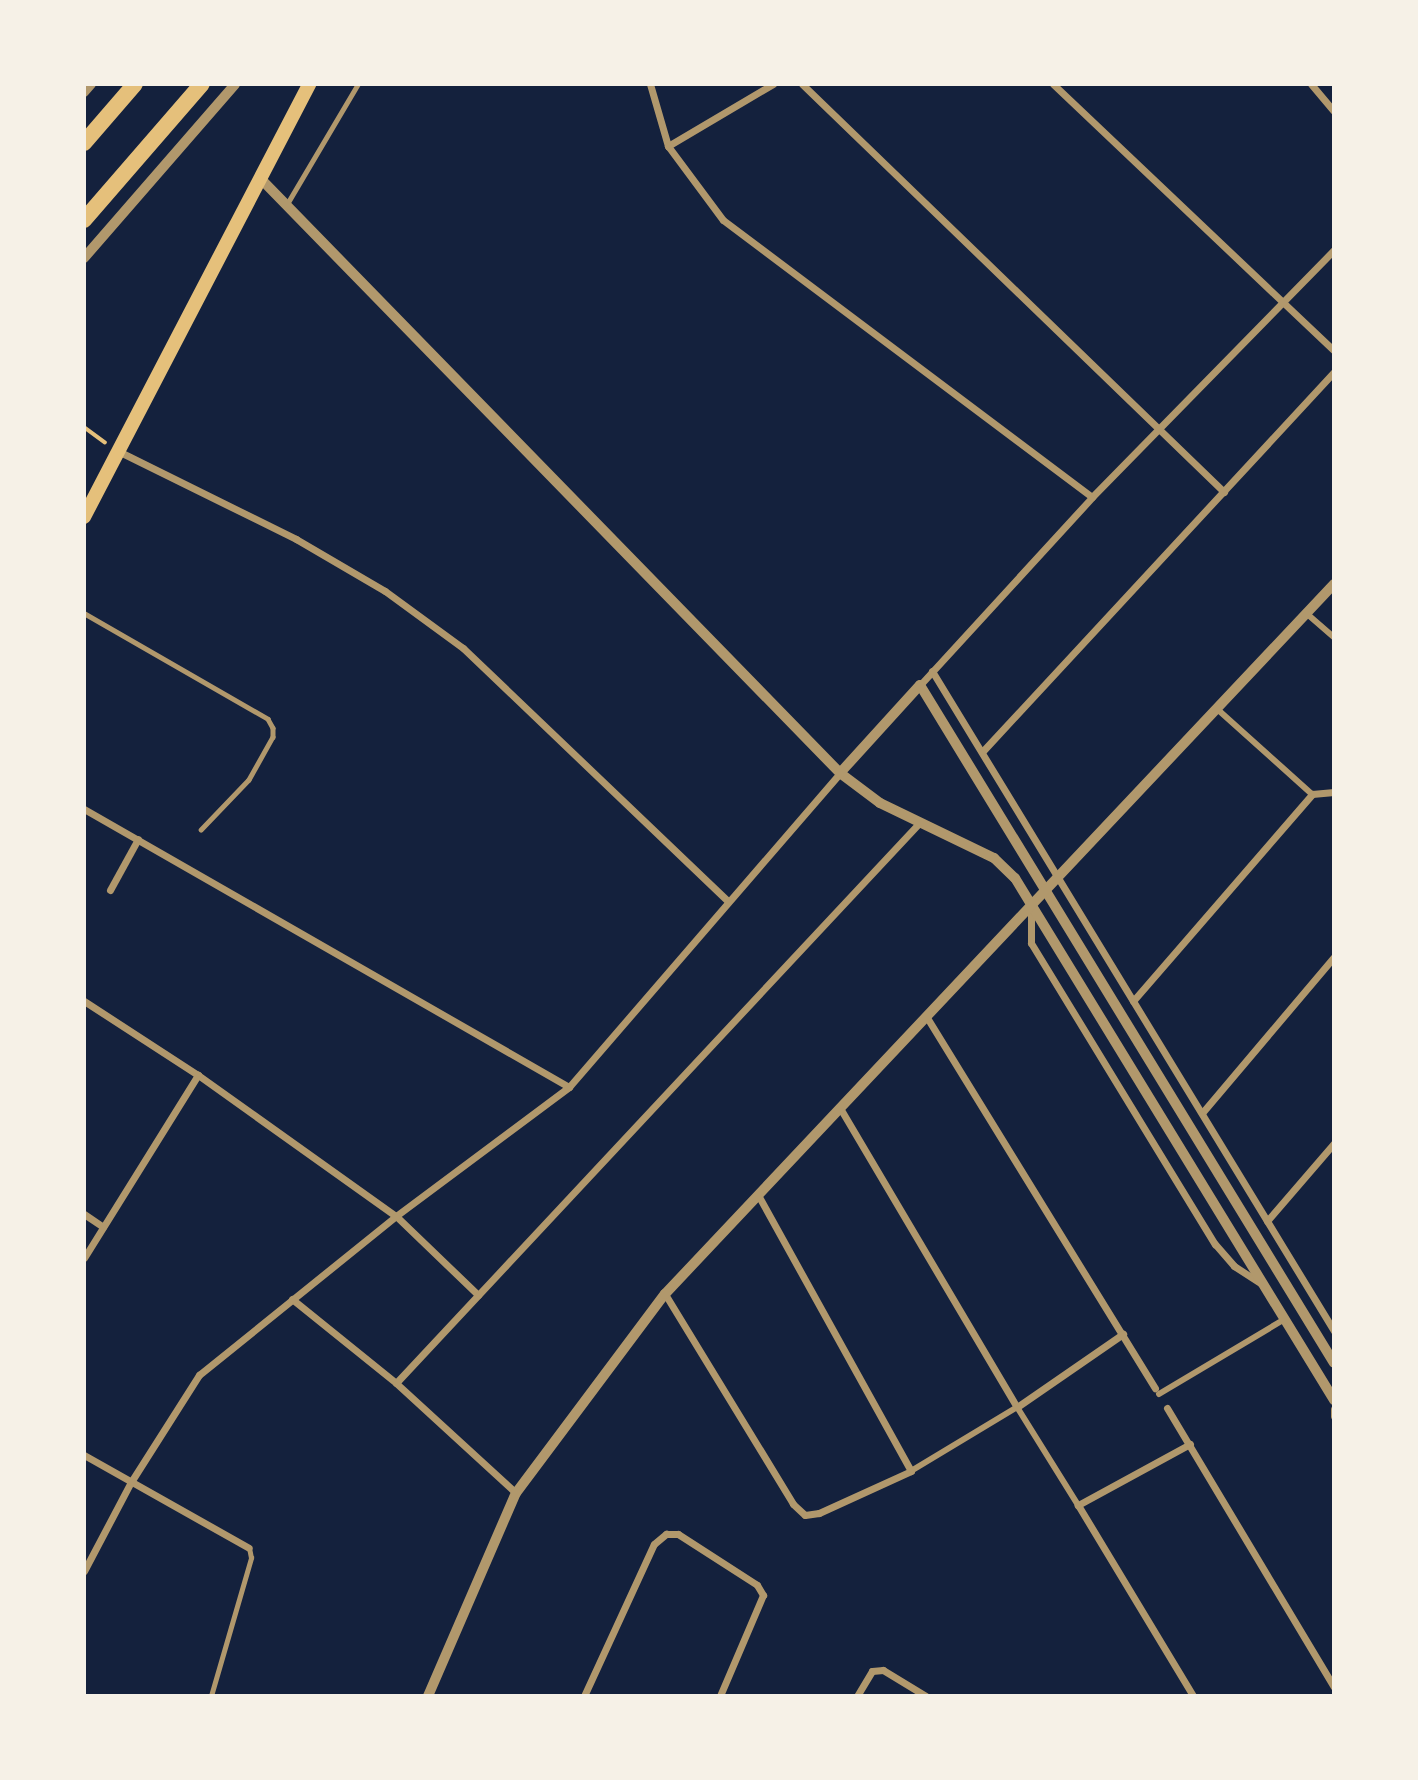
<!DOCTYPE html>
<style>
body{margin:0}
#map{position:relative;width:1418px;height:1780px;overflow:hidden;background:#14213d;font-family:"Roboto Serif",serif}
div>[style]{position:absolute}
.path>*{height:3.5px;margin:-1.75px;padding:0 1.75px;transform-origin:1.75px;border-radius:1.75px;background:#e5c07b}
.service>*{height:4.5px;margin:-2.25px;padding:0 2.25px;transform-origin:2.25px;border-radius:2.25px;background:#b1986c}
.pedestrian>*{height:6px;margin:-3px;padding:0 3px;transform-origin:3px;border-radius:3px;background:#b1986c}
.minor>*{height:7px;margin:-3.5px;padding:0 3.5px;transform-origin:3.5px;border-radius:3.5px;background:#b1986c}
.tertiary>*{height:10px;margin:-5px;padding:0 5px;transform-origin:5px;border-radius:5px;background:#b1986c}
.primary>*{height:14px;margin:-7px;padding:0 7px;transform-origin:7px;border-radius:7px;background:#e5c07b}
.motorway>*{height:16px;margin:-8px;padding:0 8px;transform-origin:8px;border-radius:8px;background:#e5c07b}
span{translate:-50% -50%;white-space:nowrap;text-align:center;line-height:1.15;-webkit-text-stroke:5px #f6f1e7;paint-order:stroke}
.frame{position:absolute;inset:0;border:86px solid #f6f1e7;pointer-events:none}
</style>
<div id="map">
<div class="path">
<i style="left:84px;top:427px;width:26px;rotate:36deg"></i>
</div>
<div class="service">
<i style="left:287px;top:204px;width:139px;rotate:-59.4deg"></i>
<i style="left:84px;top:613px;width:212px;rotate:29.9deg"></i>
<i style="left:268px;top:719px;width:10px;rotate:61deg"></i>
<i style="left:273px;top:728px;width:9px;rotate:90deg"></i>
<i style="left:273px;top:737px;width:49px;rotate:119.2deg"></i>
<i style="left:249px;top:780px;width:69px;rotate:133.8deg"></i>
<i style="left:211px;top:1696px;width:144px;rotate:-73.8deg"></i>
<i style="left:251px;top:1558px;width:10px;rotate:-101deg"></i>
</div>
<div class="pedestrian">
<i style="left:1306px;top:613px;width:37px;rotate:41deg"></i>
<i style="left:1216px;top:708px;width:129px;rotate:41.9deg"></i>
<i style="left:1159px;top:1394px;width:144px;rotate:-30.8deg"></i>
<i style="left:911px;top:1471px;width:124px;rotate:-31.1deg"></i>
<i style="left:1017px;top:1407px;width:115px;rotate:58.1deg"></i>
</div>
<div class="minor">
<i style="left:650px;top:84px;width:65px;rotate:73.8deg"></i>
<i style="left:668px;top:146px;width:92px;rotate:53.4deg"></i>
<i style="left:723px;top:220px;width:461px;rotate:36.9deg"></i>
<i style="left:802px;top:84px;width:587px;rotate:44.03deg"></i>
<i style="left:1053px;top:84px;width:388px;rotate:43.5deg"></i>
<i style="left:1311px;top:84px;width:35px;rotate:50deg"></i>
<i style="left:668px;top:146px;width:122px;rotate:-30.6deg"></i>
<i style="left:118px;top:451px;width:199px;rotate:26.3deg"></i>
<i style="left:296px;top:539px;width:103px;rotate:30.3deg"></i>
<i style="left:385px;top:591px;width:97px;rotate:36.2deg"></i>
<i style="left:463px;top:648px;width:366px;rotate:43.7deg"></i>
<i style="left:932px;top:671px;width:773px;rotate:58.65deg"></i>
<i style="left:920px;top:685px;width:255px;rotate:-47.5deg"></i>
<i style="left:1092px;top:497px;width:346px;rotate:-45.6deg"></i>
<i style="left:982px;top:752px;width:518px;rotate:-47.19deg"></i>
<i style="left:84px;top:809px;width:559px;rotate:29.82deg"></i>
<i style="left:110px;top:890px;width:58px;rotate:-61.2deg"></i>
<i style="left:1031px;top:906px;width:37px;rotate:90deg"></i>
<i style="left:1031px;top:943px;width:353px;rotate:58.6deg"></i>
<i style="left:1215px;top:1244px;width:29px;rotate:49deg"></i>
<i style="left:1234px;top:1266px;width:31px;rotate:33deg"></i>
<i style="left:84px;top:1001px;width:136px;rotate:33deg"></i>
<i style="left:198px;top:1075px;width:243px;rotate:35.5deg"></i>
<i style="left:396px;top:1216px;width:114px;rotate:43.9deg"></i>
<i style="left:1133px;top:1001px;width:274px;rotate:-49.1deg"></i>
<i style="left:1312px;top:794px;width:22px;rotate:-5deg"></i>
<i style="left:926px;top:1016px;width:437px;rotate:58.4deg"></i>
<i style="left:840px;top:1108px;width:347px;rotate:59.4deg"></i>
<i style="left:1017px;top:1407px;width:129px;rotate:-34.6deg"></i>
<i style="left:1202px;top:1113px;width:204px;rotate:-49.8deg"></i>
<i style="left:84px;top:1214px;width:23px;rotate:34deg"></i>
<i style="left:1267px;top:1221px;width:103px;rotate:-49.3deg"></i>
<i style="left:84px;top:1258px;width:216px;rotate:-58.1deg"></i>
<i style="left:665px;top:1294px;width:246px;rotate:58.6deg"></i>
<i style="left:793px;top:1504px;width:16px;rotate:43deg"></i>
<i style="left:805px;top:1515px;width:14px;rotate:-8deg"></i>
<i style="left:819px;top:1513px;width:101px;rotate:-24.5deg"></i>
<i style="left:911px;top:1471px;width:316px;rotate:-119deg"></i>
<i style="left:292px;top:1299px;width:134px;rotate:38.9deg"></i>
<i style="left:396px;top:1383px;width:163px;rotate:42.5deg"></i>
<i style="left:396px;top:1383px;width:768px;rotate:-46.95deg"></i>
<i style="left:1167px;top:1408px;width:325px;rotate:59.1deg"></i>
<i style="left:1334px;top:1409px;width:7px;rotate:90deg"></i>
<i style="left:1190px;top:1444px;width:128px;rotate:151.4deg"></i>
<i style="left:1078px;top:1505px;width:223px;rotate:58.9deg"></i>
<i style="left:84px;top:1455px;width:189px;rotate:29.4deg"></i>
<i style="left:84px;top:1571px;width:101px;rotate:-62.2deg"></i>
<i style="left:131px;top:1482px;width:127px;rotate:-57.6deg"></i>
<i style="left:199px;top:1375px;width:253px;rotate:-38.9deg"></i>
<i style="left:396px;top:1216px;width:216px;rotate:-36.7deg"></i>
<i style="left:569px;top:1087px;width:415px;rotate:-49.2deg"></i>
<i style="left:584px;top:1696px;width:167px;rotate:-65.3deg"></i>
<i style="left:654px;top:1544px;width:16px;rotate:-40deg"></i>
<i style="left:666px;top:1534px;width:12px"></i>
<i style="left:678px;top:1534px;width:94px;rotate:32.8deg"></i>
<i style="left:757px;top:1585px;width:12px;rotate:59deg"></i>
<i style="left:763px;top:1595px;width:110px;rotate:113.1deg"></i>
<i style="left:857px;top:1696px;width:29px;rotate:-59deg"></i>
<i style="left:872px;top:1671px;width:11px;rotate:-5deg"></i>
<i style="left:883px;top:1670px;width:50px;rotate:31.2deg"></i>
</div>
<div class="tertiary">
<i style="left:84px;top:92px;width:11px;rotate:-49deg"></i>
<i style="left:260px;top:178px;width:831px;rotate:45.73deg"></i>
<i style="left:840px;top:773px;width:50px;rotate:36.9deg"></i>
<i style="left:880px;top:803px;width:127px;rotate:25.8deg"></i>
<i style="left:994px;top:858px;width:29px;rotate:44deg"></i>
<i style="left:1015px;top:878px;width:612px;rotate:58.57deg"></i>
<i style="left:84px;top:258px;width:230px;rotate:-49deg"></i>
<i style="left:840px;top:773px;width:119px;rotate:-47.7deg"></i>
<i style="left:920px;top:685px;width:794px;rotate:58.59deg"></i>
<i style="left:428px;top:1696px;width:221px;rotate:-66.6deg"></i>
<i style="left:516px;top:1493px;width:249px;rotate:-53.2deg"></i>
<i style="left:665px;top:1294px;width:976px;rotate:-46.7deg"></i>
</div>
<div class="primary">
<i style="left:84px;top:517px;width:488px;rotate:-62.5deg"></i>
</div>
<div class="motorway">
<i style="left:84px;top:143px;width:78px;rotate:-49.2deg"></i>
<i style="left:84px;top:220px;width:180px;rotate:-49.1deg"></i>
</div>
<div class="frame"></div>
</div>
